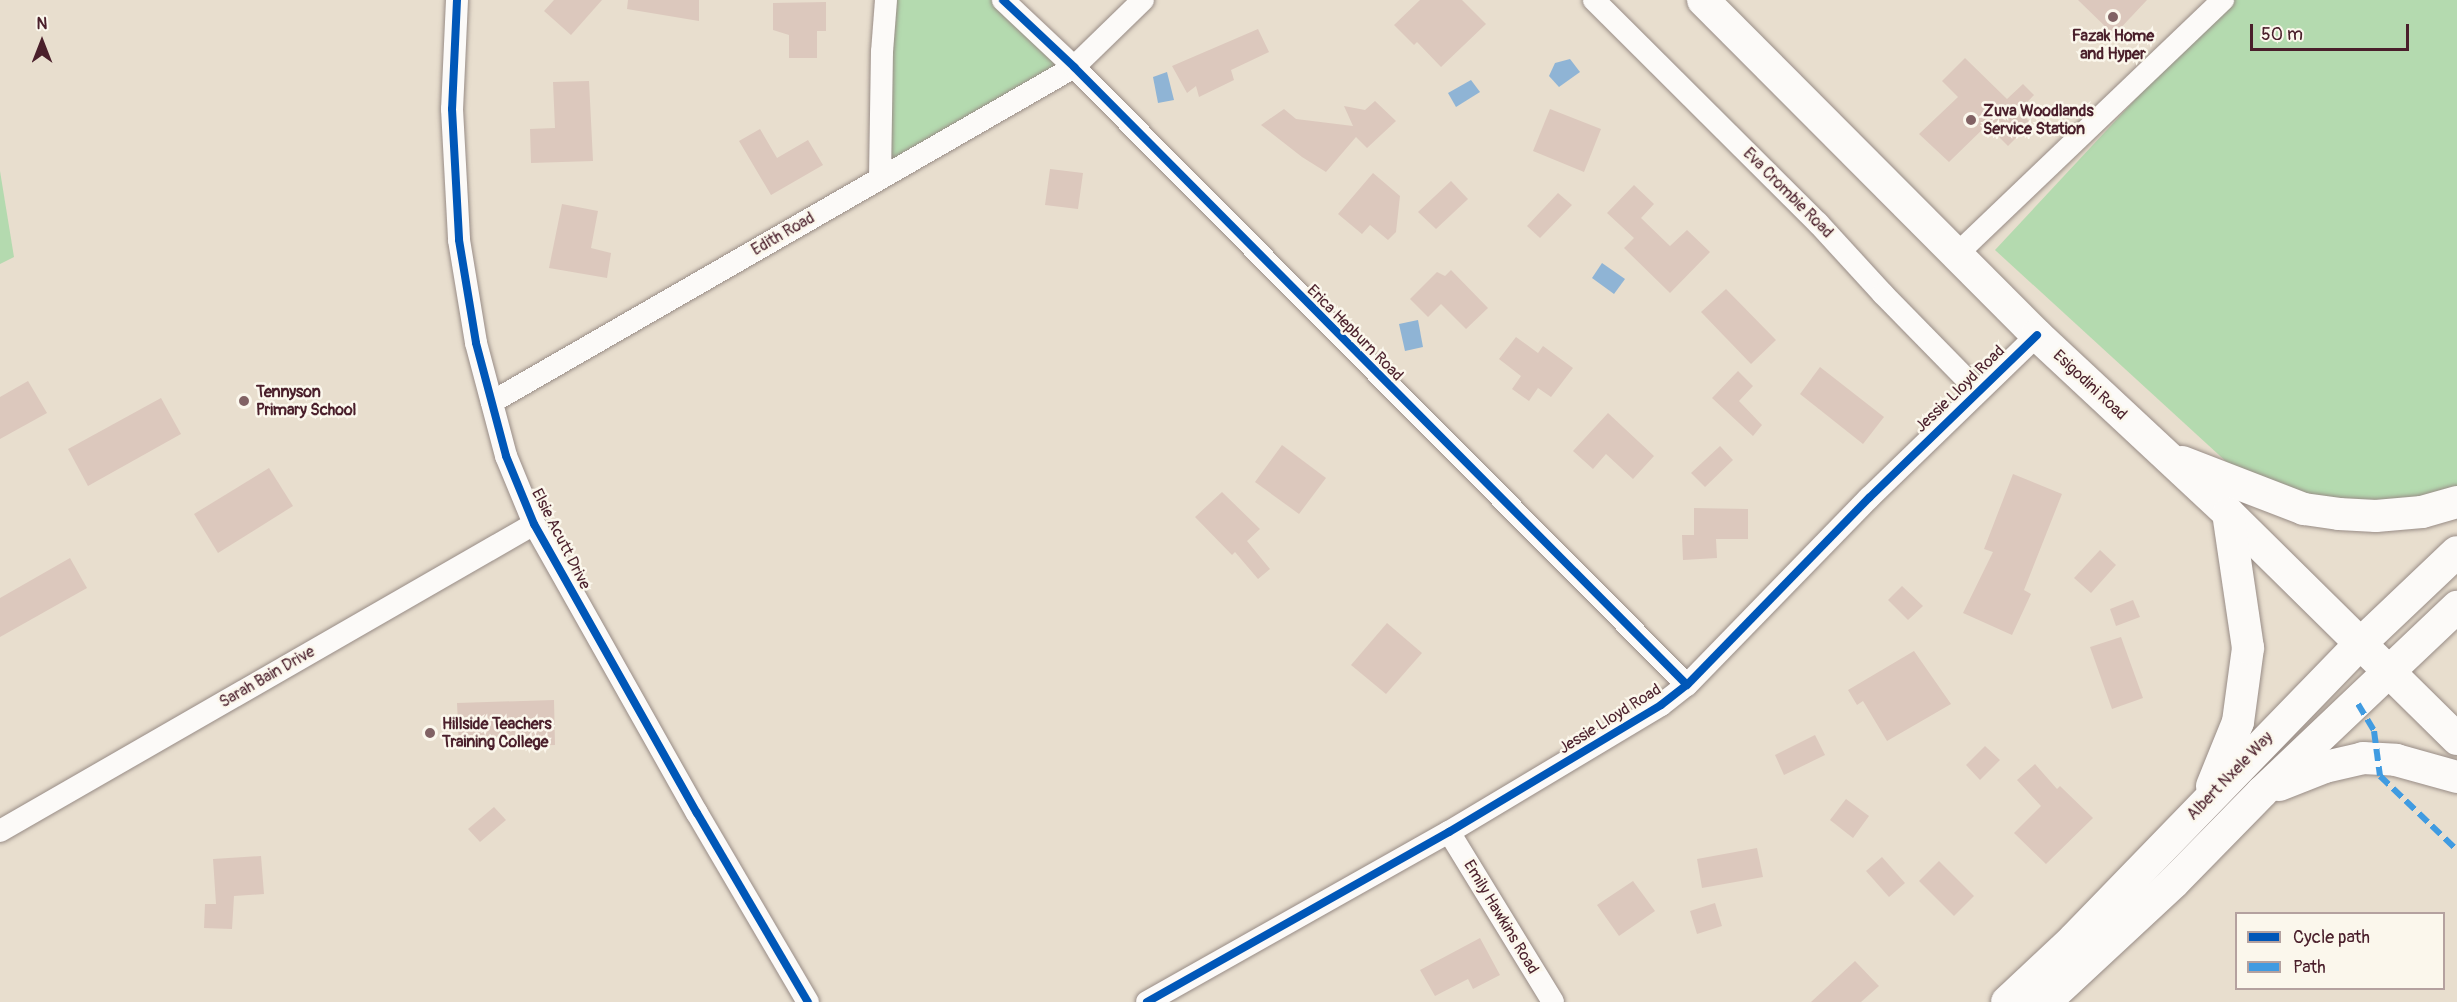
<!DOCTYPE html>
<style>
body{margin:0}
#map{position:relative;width:2457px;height:1002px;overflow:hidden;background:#e8dece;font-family:Pangolin,sans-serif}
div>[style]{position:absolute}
.green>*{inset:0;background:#b4daaf}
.water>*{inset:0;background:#8fb4d5}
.building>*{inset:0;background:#dcc8bd}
.roads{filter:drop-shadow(0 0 2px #988c86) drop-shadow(0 0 2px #988c86)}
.minor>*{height:22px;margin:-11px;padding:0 11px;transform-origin:11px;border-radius:11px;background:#fcfaf8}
.secondary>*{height:32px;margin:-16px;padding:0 16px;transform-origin:16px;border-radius:16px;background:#fcfaf8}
.quiet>*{height:6px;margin-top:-3px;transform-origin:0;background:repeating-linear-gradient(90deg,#409be1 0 12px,transparent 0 18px)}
.cycleway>*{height:8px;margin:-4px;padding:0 4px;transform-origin:4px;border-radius:4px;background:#0057b8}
.dots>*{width:16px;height:16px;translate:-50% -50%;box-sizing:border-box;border:3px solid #fbf7ec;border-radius:50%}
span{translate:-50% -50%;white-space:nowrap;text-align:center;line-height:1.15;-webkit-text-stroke:5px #fbf7ec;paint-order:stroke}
.poi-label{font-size:16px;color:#4a1f2b;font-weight:700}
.left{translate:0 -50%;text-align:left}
.street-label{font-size:16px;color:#4a1f2b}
.legend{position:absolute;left:2235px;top:912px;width:210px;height:78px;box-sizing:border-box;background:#fbf7ec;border:2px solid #b4a19f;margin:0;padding:8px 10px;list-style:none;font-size:18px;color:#4a1f2b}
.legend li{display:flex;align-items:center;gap:12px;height:30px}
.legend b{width:30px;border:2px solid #b4a19f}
.north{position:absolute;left:12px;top:12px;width:60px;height:60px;-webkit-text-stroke:4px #fbf7ec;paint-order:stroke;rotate:0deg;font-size:16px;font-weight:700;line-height:24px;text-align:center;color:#4a1f2b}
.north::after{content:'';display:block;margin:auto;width:21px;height:27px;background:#4a1f2b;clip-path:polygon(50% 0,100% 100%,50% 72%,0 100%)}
.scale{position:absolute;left:2250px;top:24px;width:159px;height:27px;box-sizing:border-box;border:3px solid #4a1f2b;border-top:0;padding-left:8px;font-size:18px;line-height:21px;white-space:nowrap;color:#4a1f2b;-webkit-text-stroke:4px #fbf7ec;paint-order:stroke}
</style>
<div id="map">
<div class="green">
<i style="clip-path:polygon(893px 0,993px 0,1063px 65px,887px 167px)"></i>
<i style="clip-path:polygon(2228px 0,2457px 0,2457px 487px,2439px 496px,2369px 503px,2306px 495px,2231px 466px,1995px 250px)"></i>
<i style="clip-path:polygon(0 171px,14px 257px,0 264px)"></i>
</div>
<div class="water">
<i style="clip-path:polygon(1570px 59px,1580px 72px,1559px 87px,1549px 76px,1555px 63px)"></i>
<i style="clip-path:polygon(1167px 72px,1174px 100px,1158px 103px,1153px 77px)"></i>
<i style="clip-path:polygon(1471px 80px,1480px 92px,1456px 107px,1448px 93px)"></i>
<i style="clip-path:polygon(1602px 263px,1625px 279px,1614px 294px,1592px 278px)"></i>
<i style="clip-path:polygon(1418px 320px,1423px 347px,1405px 351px,1399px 324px)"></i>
</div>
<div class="building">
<i style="clip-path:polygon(554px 0,602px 0,571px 35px,544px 11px)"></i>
<i style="clip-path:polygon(628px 0,699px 0,699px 21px,627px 9px)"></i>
<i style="clip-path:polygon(1420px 0,1462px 0,1486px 24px,1441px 67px,1417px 42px,1414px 45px,1394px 25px)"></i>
<i style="clip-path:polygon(2078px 0,2147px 0,2114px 35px)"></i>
<i style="clip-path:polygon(826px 2px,826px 31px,817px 31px,817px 58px,789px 58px,789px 35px,773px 30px,773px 3px)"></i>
<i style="clip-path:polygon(1258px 29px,1269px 52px,1231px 70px,1234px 80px,1199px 97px,1196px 86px,1187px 93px,1172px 66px)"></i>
<i style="clip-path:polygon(1965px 58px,2007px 99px,2023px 84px,2034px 95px,2019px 111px,2031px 123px,2008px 146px,1987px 125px,1949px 162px,1919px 134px,1958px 97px,1942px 81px)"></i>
<i style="clip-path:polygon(589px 81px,593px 161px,531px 163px,530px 129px,555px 128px,553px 82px)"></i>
<i style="clip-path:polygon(1375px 101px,1396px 121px,1367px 148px,1356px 137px,1326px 172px,1302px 157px,1261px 125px,1284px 109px,1296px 119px,1353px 126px,1344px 106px,1365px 110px)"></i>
<i style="clip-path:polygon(1550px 109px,1601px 129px,1584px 172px,1533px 151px)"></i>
<i style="clip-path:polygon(760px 129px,777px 158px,808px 140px,823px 165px,771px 195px,739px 141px)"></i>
<i style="clip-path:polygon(1050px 169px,1083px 173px,1078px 209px,1045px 205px)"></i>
<i style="clip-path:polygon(1373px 173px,1400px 196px,1396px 232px,1388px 240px,1370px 225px,1362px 234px,1338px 214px)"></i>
<i style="clip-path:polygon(1451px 181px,1468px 199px,1436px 229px,1418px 212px)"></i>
<i style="clip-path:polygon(1634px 185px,1654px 204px,1641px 218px,1670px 246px,1687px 230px,1710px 252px,1670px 293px,1624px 248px,1634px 238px,1607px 213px)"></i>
<i style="clip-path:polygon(1558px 193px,1572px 205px,1540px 238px,1527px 226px)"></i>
<i style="clip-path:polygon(562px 204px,598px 211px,591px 248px,611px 253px,607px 278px,549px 268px)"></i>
<i style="clip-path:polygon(1451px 270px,1488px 308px,1466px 329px,1441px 304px,1428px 317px,1410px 299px,1437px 272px,1445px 276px)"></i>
<i style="clip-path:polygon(1726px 289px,1776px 340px,1751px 364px,1701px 312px)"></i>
<i style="clip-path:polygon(1516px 337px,1538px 353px,1543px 346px,1573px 368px,1551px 397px,1538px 388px,1529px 401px,1512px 389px,1521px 376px,1499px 359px)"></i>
<i style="clip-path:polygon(1820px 367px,1884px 417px,1863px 444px,1800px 394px)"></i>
<i style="clip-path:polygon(1738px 371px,1753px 386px,1739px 401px,1762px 425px,1753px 436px,1712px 398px)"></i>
<i style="clip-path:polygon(28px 381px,47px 413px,0 439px,0 397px)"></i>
<i style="clip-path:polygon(161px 398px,181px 434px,88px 486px,68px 449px)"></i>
<i style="clip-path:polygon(1608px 413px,1654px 456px,1633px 479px,1606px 454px,1593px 469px,1573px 451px)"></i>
<i style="clip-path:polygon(1282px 445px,1326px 478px,1299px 514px,1255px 482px)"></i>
<i style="clip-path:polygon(1720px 446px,1733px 460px,1705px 487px,1691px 473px)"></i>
<i style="clip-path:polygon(269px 468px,293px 506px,218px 553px,194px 514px)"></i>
<i style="clip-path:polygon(2013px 474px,2062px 494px,2024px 590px,2031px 594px,2012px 635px,1963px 613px,1993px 552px,1984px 549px)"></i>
<i style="clip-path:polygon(1222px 492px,1260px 529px,1247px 541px,1270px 569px,1258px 579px,1235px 552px,1232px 555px,1195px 517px)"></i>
<i style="clip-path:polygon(1694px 508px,1748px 509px,1748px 539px,1716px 539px,1717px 558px,1683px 560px,1682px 535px,1694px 535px)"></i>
<i style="clip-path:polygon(2100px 550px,2116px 565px,2091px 593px,2074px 578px)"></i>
<i style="clip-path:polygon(70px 558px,87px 588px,0 637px,0 598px)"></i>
<i style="clip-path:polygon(1902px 586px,1923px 606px,1908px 620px,1888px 600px)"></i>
<i style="clip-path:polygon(2133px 600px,2140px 617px,2116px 626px,2110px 609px)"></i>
<i style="clip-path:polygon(1387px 623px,1422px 653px,1386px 694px,1351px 665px)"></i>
<i style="clip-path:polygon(2121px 637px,2143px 698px,2112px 709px,2090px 647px)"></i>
<i style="clip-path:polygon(1914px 651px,1951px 704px,1887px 741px,1863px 701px,1857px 705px,1848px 690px)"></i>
<i style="clip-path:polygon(554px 700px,555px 745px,459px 747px,457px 703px)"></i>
<i style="clip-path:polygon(1815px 735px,1825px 755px,1784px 775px,1775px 755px)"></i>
<i style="clip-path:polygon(1985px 746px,2000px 760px,1980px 780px,1966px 765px)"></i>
<i style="clip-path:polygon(2035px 764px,2057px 789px,2060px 786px,2093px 818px,2046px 864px,2014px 833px,2041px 806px,2017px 780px)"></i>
<i style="clip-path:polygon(1846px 799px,1869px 816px,1853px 838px,1830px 820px)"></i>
<i style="clip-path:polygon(494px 807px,506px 820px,480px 842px,468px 829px)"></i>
<i style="clip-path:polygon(1757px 848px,1763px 877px,1702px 888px,1697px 859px)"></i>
<i style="clip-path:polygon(261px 856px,264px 894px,234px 896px,232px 929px,204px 928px,205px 904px,216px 904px,213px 859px)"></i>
<i style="clip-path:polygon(1882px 857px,1905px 883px,1889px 897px,1866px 871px)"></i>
<i style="clip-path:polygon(1939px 861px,1974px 896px,1954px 916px,1919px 881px)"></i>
<i style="clip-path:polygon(1633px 881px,1655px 911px,1619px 936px,1597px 905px)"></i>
<i style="clip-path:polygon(1715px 903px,1722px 926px,1697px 934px,1690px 911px)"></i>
<i style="clip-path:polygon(1480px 938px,1500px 975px,1473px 989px,1468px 979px,1435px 996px,1420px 970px)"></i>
<i style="clip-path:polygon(1855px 961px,1879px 986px,1861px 1002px,1811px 1002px)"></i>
</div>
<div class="roads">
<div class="minor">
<i style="left:457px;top:0;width:109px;rotate:92.6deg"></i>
<i style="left:452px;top:109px;width:131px;rotate:86.9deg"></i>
<i style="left:459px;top:240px;width:104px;rotate:80.6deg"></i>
<i style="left:476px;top:343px;width:117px;rotate:75.1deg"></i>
<i style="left:506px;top:456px;width:74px;rotate:67.6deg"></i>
<i style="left:534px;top:524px;width:332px;rotate:60.6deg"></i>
<i style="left:697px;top:813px;width:219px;rotate:59.6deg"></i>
<i style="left:1003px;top:0;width:98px;rotate:43.3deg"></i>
<i style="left:1074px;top:67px;width:870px;rotate:45.23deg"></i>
<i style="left:1594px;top:0;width:316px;rotate:44.9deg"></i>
<i style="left:1818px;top:223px;width:96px;rotate:47.5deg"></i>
<i style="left:1883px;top:294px;width:134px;rotate:45.6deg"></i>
<i style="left:880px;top:178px;width:126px;rotate:-89.1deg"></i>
<i style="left:882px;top:52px;width:52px;rotate:-85.6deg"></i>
<i style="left:1957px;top:254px;width:368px;rotate:-43.7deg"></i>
<i style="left:492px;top:402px;width:672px;rotate:-29.92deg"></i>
<i style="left:1074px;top:67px;width:96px;rotate:-44.2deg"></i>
<i style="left:0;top:831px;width:616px;rotate:-29.89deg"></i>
<i style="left:1449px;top:832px;width:199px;rotate:58.5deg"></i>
<i style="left:1147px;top:1002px;width:347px;rotate:-29.4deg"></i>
<i style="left:1449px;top:832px;width:247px;rotate:-30.9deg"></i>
<i style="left:1661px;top:705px;width:33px;rotate:-38deg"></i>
<i style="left:1687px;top:685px;width:261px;rotate:-45.8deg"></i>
<i style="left:1869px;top:498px;width:234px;rotate:-44.1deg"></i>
</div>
<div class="secondary">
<i style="left:1703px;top:0;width:473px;rotate:45.1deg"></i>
<i style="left:2037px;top:335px;width:261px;rotate:43deg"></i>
<i style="left:2228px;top:513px;width:322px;rotate:44.6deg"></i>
<i style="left:2182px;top:462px;width:131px;rotate:21.1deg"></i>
<i style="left:2304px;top:509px;width:35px;rotate:8deg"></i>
<i style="left:2339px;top:514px;width:37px;rotate:3deg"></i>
<i style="left:2376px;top:516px;width:46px;rotate:-5deg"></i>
<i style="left:2422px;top:512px;width:36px;rotate:-16deg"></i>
<i style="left:2279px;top:785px;width:49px;rotate:-21.4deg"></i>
<i style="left:2325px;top:767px;width:39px;rotate:-13deg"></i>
<i style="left:2363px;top:758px;width:33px;rotate:3deg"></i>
<i style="left:2396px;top:760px;width:63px;rotate:15.6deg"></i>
<i style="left:2212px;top:786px;width:69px;rotate:-67.9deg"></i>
<i style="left:2238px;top:722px;width:75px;rotate:-82.3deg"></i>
<i style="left:2248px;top:648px;width:136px;rotate:-98.4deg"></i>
<i style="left:2007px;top:1002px;width:92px;rotate:-43.2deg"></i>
<i style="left:2074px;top:939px;width:412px;rotate:-45.9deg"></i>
<i style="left:2361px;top:643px;width:132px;rotate:-43.5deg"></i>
<i style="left:2045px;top:1002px;width:176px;rotate:-42.9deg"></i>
<i style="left:2174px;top:882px;width:126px;rotate:-45.6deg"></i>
<i style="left:2262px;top:792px;width:269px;rotate:-43.5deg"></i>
</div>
</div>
<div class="quiet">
<i style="left:2358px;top:704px;width:31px;rotate:59deg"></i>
<i style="left:2374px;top:731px;width:45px;rotate:82.4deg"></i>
<i style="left:2380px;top:776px;width:107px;rotate:43.9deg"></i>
</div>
<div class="cycleway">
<i style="left:457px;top:0;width:109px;rotate:92.6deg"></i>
<i style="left:452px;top:109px;width:131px;rotate:86.9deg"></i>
<i style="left:459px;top:240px;width:104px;rotate:80.6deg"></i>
<i style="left:476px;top:343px;width:117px;rotate:75.1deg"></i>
<i style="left:506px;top:456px;width:74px;rotate:67.6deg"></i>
<i style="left:534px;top:524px;width:332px;rotate:60.6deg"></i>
<i style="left:697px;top:813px;width:219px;rotate:59.6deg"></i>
<i style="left:1003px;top:0;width:98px;rotate:43.3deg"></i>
<i style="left:1074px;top:67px;width:870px;rotate:45.23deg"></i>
<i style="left:1147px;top:1002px;width:347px;rotate:-29.4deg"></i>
<i style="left:1449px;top:832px;width:247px;rotate:-30.9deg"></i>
<i style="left:1661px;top:705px;width:33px;rotate:-38deg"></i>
<i style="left:1687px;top:685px;width:261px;rotate:-45.8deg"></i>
<i style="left:1869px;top:498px;width:234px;rotate:-44.1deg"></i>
</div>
<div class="dots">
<i style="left:2113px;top:17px;background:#816264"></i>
<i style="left:1971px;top:120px;background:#816264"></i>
<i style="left:244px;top:401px;background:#816264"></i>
<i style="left:430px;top:733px;background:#816264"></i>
</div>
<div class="poi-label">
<span style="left:2113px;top:45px">Fazak Home<br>and Hyper</span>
<span class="left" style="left:1983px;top:120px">Zuva Woodlands<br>Service Station</span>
<span class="left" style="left:256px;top:401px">Tennyson<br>Primary School</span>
<span class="left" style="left:442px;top:733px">Hillside Teachers<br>Training College</span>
</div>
<div class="street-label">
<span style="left:1788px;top:193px;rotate:45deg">Eva Crombie Road</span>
<span style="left:783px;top:234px;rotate:-30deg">Edith Road</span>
<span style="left:1355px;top:333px;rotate:45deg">Erica Hepburn Road</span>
<span style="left:2090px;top:385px;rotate:43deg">Esigodini Road</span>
<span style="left:1960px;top:389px;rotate:-44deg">Jessie Lloyd Road</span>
<span style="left:561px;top:539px;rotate:63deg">Elsie Acutt Drive</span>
<span style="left:267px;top:677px;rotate:-30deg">Sarah Bain Drive</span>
<span style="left:1610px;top:719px;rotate:-32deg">Jessie Lloyd Road</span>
<span style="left:2230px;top:776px;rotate:-46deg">Albert Nxele Way</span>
<span style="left:1501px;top:917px;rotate:59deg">Emily Hawkins Road</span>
</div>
<ul class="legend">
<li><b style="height:8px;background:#0057b8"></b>Cycle path</li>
<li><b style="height:8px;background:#409be1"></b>Path</li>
</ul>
<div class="north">N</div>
<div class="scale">50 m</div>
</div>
